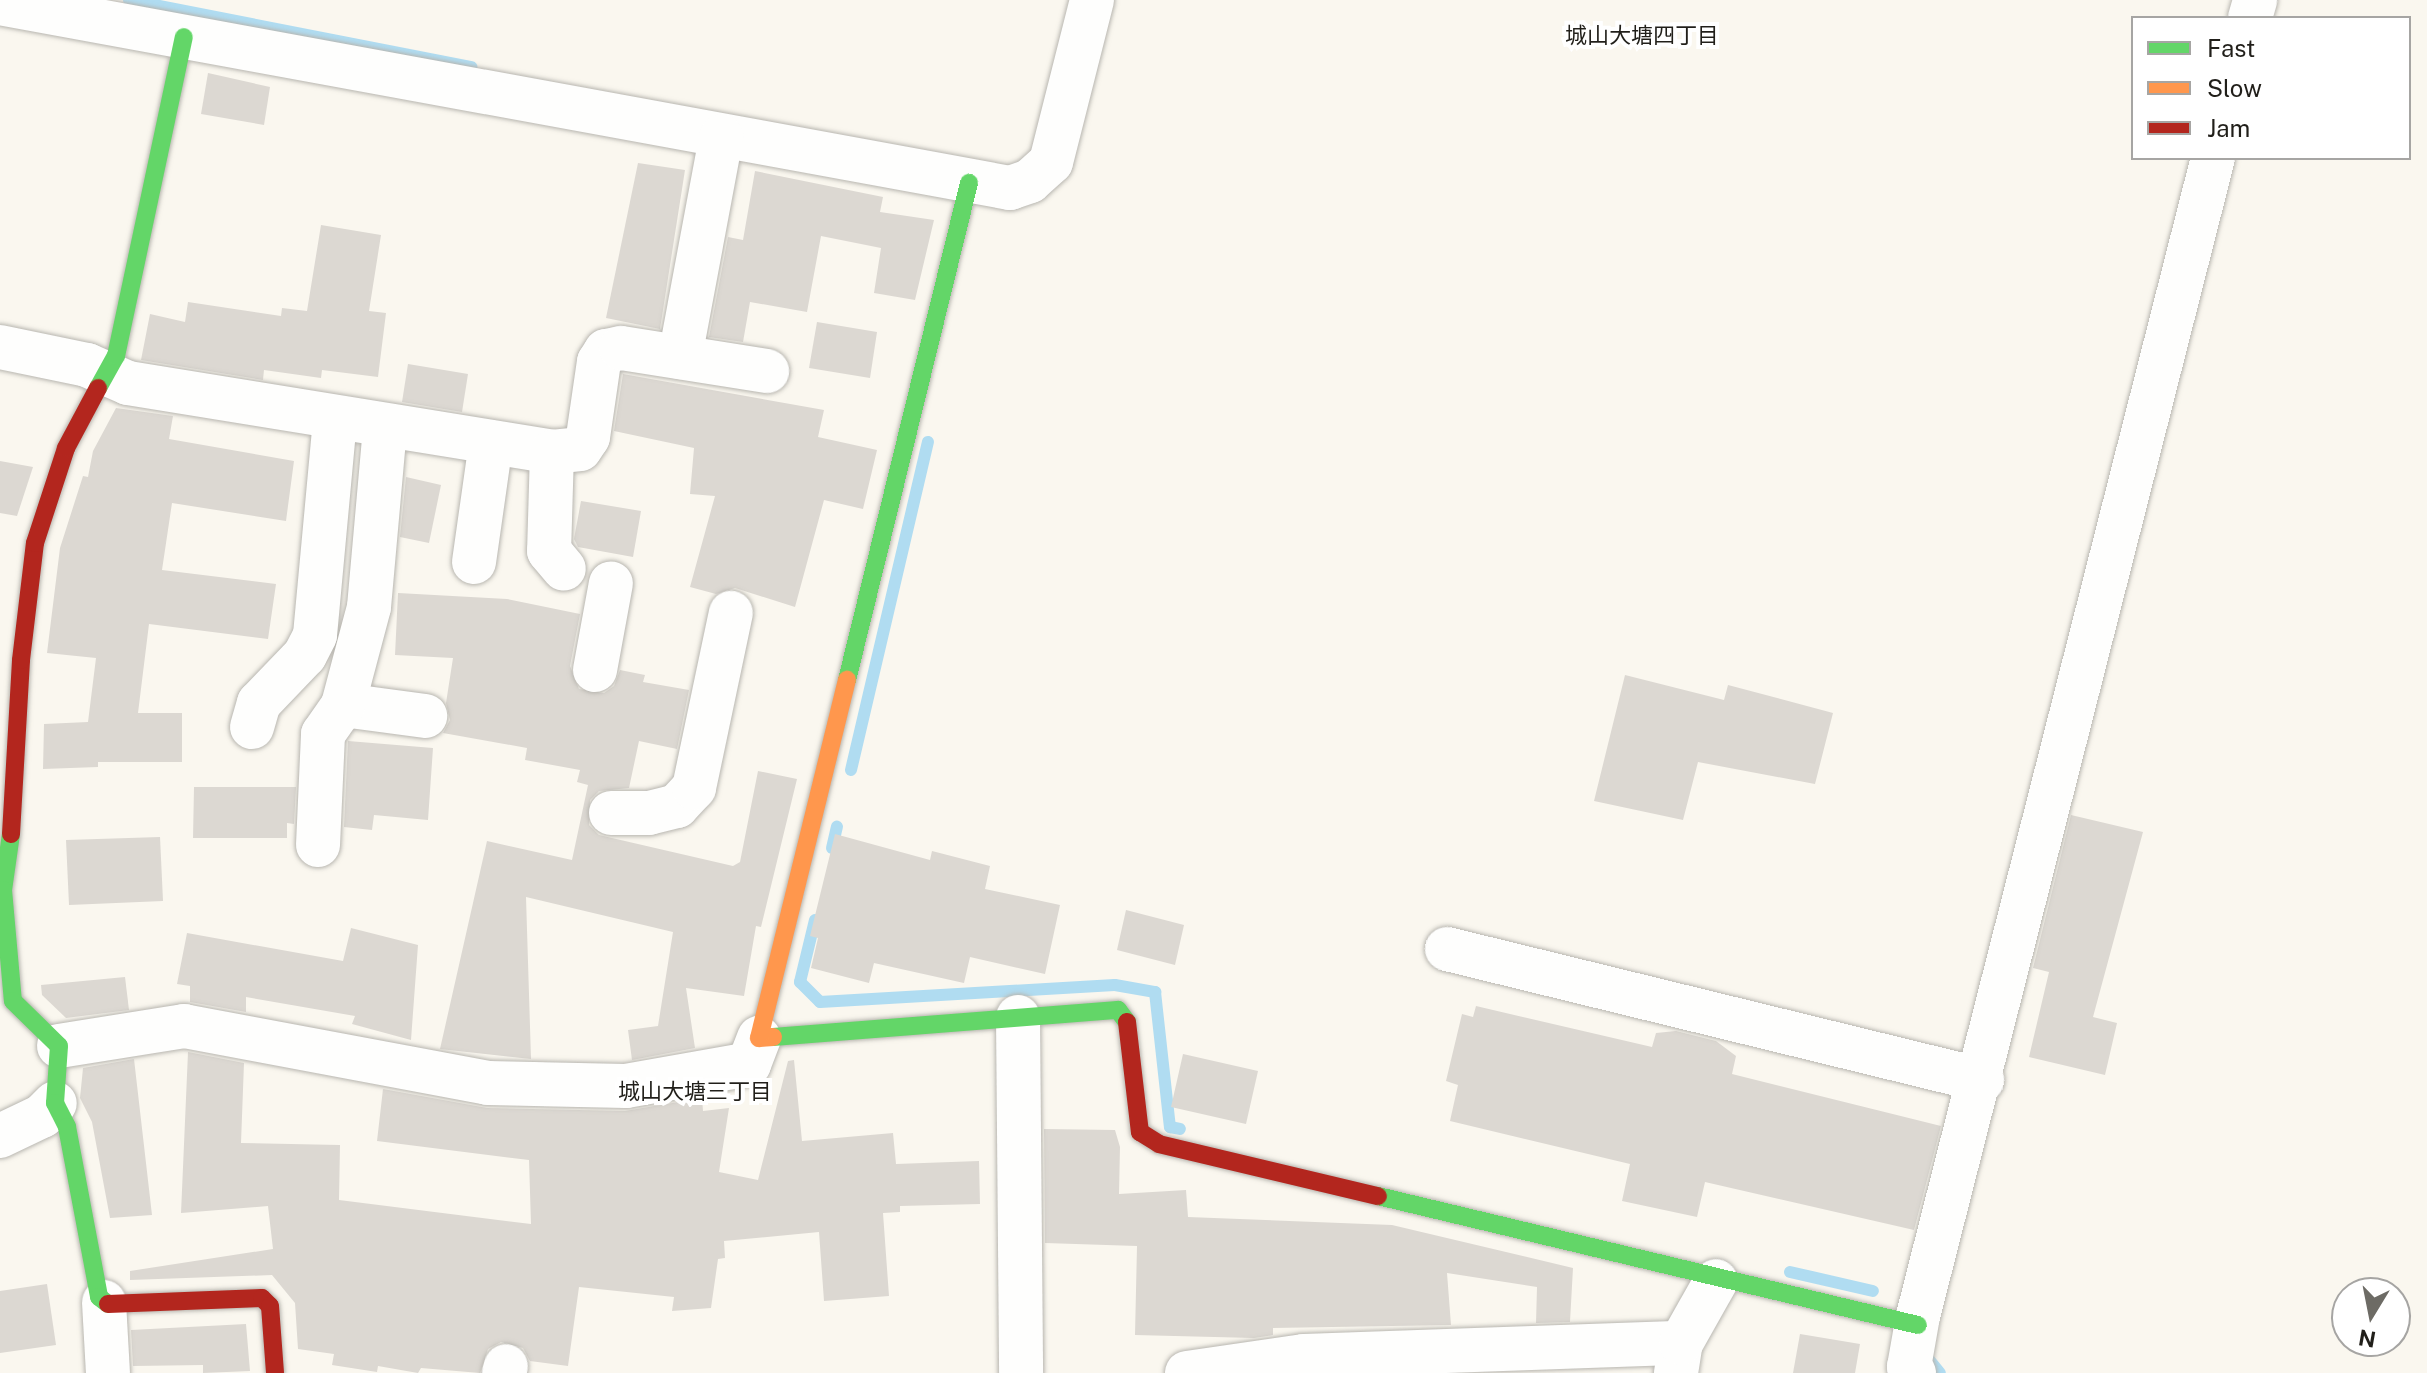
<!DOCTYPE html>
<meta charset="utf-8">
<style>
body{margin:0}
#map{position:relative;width:2427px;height:1373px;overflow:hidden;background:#faf7ef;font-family:"Public Sans","Noto Sans JP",sans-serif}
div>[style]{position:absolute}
.stream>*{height:12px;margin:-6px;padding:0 6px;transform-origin:6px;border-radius:6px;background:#b0dcf1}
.building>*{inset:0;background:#dcd8d2}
.roads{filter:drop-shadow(0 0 2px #b8b6b0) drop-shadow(0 0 2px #b8b6b0)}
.street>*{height:44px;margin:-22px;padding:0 22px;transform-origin:22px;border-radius:22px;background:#fefefd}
.fast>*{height:18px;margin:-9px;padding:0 9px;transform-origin:9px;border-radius:9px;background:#63d668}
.slow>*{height:18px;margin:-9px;padding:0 9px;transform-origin:9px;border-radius:9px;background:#ff974d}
.jam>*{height:18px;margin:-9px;padding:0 9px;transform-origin:9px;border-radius:9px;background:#b3261e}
span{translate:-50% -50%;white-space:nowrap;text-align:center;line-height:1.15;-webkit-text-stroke:8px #fff;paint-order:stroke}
.neighbourhood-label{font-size:22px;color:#211f1a}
.legend{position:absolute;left:2131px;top:16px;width:280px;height:144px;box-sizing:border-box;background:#fff;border:2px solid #a6a5a3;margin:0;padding:10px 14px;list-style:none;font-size:24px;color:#211f1a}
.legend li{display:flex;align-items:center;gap:16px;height:40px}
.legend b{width:40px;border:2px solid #a6a5a3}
.north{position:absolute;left:2331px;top:1277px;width:80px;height:80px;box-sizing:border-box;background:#fff;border:2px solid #a6a5a3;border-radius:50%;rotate:190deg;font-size:22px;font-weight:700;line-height:32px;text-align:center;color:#211f1a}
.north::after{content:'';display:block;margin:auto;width:28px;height:36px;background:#6d6b65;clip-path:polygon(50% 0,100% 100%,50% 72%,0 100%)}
</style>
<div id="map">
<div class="stream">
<i style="left:129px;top:0;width:349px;rotate:11.1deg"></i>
<i style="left:851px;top:770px;width:337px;rotate:-76.8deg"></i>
<i style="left:832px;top:848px;width:22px;rotate:-77deg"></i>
<i style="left:815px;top:920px;width:64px;rotate:103.6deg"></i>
<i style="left:800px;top:982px;width:28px;rotate:45deg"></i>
<i style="left:820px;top:1002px;width:295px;rotate:-3.3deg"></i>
<i style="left:1115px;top:985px;width:41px;rotate:9.9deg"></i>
<i style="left:1155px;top:992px;width:136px;rotate:83.7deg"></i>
<i style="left:1170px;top:1127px;width:10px;rotate:11deg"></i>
<i style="left:1790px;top:1272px;width:85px;rotate:12.9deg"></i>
<i style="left:1926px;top:1356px;width:22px;rotate:51deg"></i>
</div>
<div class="building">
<i style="clip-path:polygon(208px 73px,270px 87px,264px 125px,201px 114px)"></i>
<i style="clip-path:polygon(638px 163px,685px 170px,660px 329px,606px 318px)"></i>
<i style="clip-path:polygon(755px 171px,883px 197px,880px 212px,934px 220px,915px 300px,874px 293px,881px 248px,821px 236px,807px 312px,750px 302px,743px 342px,709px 337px,728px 237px,743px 240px)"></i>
<i style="clip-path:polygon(321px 225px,381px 235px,369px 311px,386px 313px,378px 377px,322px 370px,321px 378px,264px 370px,263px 380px,141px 360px,150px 314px,185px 322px,188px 302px,281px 316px,282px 308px,307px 311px)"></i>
<i style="clip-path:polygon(817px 322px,877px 332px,870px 378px,809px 368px)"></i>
<i style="clip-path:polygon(408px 364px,468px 374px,462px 412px,402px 402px)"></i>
<i style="clip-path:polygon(623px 374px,824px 410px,818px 437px,877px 450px,863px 509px,824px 500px,795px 607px,735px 588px,716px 594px,690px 587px,715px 496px,690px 494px,694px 448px,614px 431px)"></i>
<i style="clip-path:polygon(116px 408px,173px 416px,169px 439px,294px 461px,286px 521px,172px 503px,162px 570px,276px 584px,268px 639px,149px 624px,138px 713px,182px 713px,182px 762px,98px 762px,98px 767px,43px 769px,44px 724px,88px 722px,96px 658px,47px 653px,60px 548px,83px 476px,88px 477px,93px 451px)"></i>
<i style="clip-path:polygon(0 461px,33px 467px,17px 516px,0 513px)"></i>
<i style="clip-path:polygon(406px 477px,441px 485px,429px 543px,400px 537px)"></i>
<i style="clip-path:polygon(581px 501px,641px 511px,633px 557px,578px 547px,574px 539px)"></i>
<i style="clip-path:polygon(398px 593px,507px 599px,580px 614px,570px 666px,579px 689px,604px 693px,614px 686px,620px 670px,645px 675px,643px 682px,689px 690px,677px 749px,639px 741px,629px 788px,599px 791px,590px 800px,589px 825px,599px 835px,733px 866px,740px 862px,758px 771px,797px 779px,761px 927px,756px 926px,744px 996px,686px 988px,695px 1048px,632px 1060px,628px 1030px,658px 1026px,673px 932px,526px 897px,531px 1059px,440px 1049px,487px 841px,572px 860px,588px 785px,577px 782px,580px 770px,525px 760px,527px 748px,443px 733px,450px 720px,446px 703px,453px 658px,395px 655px)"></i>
<i style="clip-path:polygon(1625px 675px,1724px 700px,1728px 685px,1833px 713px,1815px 784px,1698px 762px,1683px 820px,1594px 801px)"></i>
<i style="clip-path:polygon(348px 741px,433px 748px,428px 820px,374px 815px,372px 830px,344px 827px)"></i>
<i style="clip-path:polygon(194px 787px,296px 787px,294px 824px,287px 823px,287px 838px,193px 838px)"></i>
<i style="clip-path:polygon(2071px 815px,2143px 832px,2093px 1017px,2117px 1023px,2105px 1075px,2029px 1057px,2049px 972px,2033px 968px)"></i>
<i style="clip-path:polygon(835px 834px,930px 860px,932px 851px,990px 866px,985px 889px,1060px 905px,1045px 974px,970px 957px,964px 983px,874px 963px,869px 983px,811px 968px,818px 938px,810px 936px)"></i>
<i style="clip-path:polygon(160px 837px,163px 901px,69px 905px,66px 840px)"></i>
<i style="clip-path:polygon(1126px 910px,1184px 925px,1175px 965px,1117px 950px)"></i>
<i style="clip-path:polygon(351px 928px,418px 945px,411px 1040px,352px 1024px,355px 1016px,246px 997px,246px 1012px,190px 1002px,190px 986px,177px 984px,187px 933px,343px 961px)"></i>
<i style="clip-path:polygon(125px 977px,129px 1010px,66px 1018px,42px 995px,41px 985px)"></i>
<i style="clip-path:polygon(1476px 1006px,1652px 1047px,1656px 1033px,1676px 1031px,1716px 1041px,1736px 1056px,1732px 1074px,1941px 1126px,1914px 1230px,1705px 1182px,1697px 1217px,1622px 1201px,1630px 1164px,1450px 1121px,1458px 1085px,1446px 1081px,1462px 1014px,1473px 1017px)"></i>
<i style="clip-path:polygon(188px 1052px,244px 1063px,241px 1143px,340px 1145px,339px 1200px,531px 1224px,529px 1160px,377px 1141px,383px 1089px,487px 1108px,625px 1111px,702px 1098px,703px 1111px,729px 1108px,719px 1172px,758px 1180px,788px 1061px,794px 1060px,802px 1141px,893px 1133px,896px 1164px,979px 1161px,980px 1204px,900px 1206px,900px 1212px,883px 1213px,889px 1296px,824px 1301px,819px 1232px,724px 1241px,725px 1258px,718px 1259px,711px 1308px,672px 1311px,674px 1297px,579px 1287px,568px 1366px,530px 1361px,523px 1348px,501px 1342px,488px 1349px,480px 1373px,421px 1368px,418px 1373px,378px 1366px,377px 1372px,332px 1365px,334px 1354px,298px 1349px,295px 1303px,272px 1275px,130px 1280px,130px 1271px,273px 1249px,268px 1206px,181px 1213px)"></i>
<i style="clip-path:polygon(1183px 1054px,1258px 1071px,1246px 1124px,1171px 1107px)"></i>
<i style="clip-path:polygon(134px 1059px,152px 1215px,110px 1218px,92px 1122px,80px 1098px,83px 1068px)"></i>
<i style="clip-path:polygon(1044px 1129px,1115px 1130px,1120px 1147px,1119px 1194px,1186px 1190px,1188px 1217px,1392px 1225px,1573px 1268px,1570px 1322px,1536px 1323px,1537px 1287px,1447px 1273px,1451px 1325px,1273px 1328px,1273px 1335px,1254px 1338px,1135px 1335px,1137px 1246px,1045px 1243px)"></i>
<i style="clip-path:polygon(47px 1284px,56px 1345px,0 1353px,0 1291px)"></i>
<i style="clip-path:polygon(246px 1324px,250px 1371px,203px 1373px,203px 1365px,133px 1366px,131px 1330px)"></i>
<i style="clip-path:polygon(1800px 1334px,1860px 1344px,1855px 1373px,1793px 1373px)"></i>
</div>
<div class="roads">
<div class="street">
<i style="left:0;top:3px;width:1027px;rotate:10.38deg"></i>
<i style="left:1010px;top:188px;width:21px;rotate:-19deg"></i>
<i style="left:1030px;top:181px;width:28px;rotate:-42deg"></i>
<i style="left:1051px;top:162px;width:167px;rotate:-75.8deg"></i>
<i style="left:2250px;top:18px;width:19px;rotate:-74deg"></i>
<i style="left:0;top:347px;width:89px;rotate:11.7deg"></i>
<i style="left:87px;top:365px;width:45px;rotate:23.7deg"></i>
<i style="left:128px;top:383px;width:430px;rotate:9.2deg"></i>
<i style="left:552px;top:452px;width:99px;rotate:91.7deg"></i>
<i style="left:549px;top:551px;width:23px;rotate:50deg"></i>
<i style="left:680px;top:357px;width:224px;rotate:-79.4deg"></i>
<i style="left:552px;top:452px;width:28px;rotate:-6deg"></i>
<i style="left:580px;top:449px;width:14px;rotate:-56deg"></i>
<i style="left:588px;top:437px;width:76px;rotate:-81.7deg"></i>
<i style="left:599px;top:362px;width:13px;rotate:-58deg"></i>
<i style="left:606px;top:351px;width:15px;rotate:-11deg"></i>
<i style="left:621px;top:348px;width:148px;rotate:9deg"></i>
<i style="left:474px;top:562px;width:121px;rotate:-81.9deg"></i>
<i style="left:595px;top:670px;width:88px;rotate:-79.6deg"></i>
<i style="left:343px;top:705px;width:83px;rotate:7.6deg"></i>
<i style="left:252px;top:727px;width:25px;rotate:-74deg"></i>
<i style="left:259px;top:703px;width:66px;rotate:-46.2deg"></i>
<i style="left:305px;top:655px;width:22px;rotate:-63deg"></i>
<i style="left:315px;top:635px;width:217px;rotate:-84.7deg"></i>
<i style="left:611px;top:813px;width:38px"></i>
<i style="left:649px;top:813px;width:29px;rotate:-14deg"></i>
<i style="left:677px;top:806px;width:25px;rotate:-47deg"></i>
<i style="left:694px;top:788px;width:179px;rotate:-78.1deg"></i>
<i style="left:318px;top:845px;width:111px;rotate:-87.4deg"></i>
<i style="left:323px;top:734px;width:35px;rotate:-55deg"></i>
<i style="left:343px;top:705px;width:101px;rotate:-75.1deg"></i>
<i style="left:369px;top:607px;width:181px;rotate:-84.9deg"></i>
<i style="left:1447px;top:949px;width:551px;rotate:13.76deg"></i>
<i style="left:1018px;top:1017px;width:356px;rotate:89.5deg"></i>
<i style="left:59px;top:1046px;width:127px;rotate:-9.1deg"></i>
<i style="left:184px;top:1026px;width:309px;rotate:10.6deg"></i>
<i style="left:488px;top:1083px;width:138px;rotate:1.2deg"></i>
<i style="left:626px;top:1086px;width:125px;rotate:-10.1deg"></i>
<i style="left:749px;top:1064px;width:28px;rotate:-69deg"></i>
<i style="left:0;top:1136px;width:47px;rotate:-25.5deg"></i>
<i style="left:42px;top:1116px;width:18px;rotate:-45deg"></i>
<i style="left:104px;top:1302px;width:71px;rotate:86.8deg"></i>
<i style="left:504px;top:1373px;width:7px;rotate:-74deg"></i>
<i style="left:1187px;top:1373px;width:118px;rotate:-8.3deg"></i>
<i style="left:1304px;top:1356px;width:377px;rotate:-2deg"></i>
<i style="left:1676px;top:1373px;width:30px;rotate:-81deg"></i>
<i style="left:1681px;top:1343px;width:71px;rotate:-60.6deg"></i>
<i style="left:1914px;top:1373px;width:8px;rotate:-130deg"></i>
<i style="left:1909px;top:1367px;width:52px;rotate:-80deg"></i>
<i style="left:1918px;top:1316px;width:1195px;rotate:-75.71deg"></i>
</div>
<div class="fast">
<i style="left:98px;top:388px;width:37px;rotate:-61deg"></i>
<i style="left:116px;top:356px;width:326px;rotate:-78deg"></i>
<i style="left:847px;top:680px;width:512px;rotate:-76.21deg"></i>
<i style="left:11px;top:834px;width:57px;rotate:98.1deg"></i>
<i style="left:3px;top:890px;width:111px;rotate:84.9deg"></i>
<i style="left:13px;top:1001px;width:64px;rotate:44.4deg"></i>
<i style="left:59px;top:1046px;width:57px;rotate:94deg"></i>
<i style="left:55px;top:1103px;width:27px;rotate:63deg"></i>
<i style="left:67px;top:1127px;width:173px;rotate:79.3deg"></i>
<i style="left:99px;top:1297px;width:11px;rotate:38deg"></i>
<i style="left:773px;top:1037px;width:346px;rotate:-4.5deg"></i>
<i style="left:1118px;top:1010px;width:15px;rotate:53deg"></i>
<i style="left:1378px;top:1196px;width:555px;rotate:13.44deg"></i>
</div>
<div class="slow">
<i style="left:773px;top:1037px;width:14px;rotate:176deg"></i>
<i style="left:759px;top:1038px;width:369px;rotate:-76.2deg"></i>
</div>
<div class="jam">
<i style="left:11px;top:834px;width:174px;rotate:-86.7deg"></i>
<i style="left:21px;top:660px;width:118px;rotate:-83.2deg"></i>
<i style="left:35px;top:543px;width:100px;rotate:-71.9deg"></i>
<i style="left:66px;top:448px;width:68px;rotate:-61.9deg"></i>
<i style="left:1127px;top:1022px;width:111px;rotate:83.3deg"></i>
<i style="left:1140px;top:1132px;width:22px;rotate:32deg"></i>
<i style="left:1159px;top:1144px;width:225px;rotate:13.4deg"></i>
<i style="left:108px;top:1304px;width:154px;rotate:-2.2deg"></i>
<i style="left:262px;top:1298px;width:11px;rotate:45deg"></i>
<i style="left:270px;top:1306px;width:67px;rotate:85.7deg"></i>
</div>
</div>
<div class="neighbourhood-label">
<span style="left:1642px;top:36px">城山大塘四丁目</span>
<span style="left:695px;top:1092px">城山大塘三丁目</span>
</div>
<ul class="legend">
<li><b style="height:10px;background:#63d668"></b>Fast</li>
<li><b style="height:10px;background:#ff974d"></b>Slow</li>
<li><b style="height:10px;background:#b3261e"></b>Jam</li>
</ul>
<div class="north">N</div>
</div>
